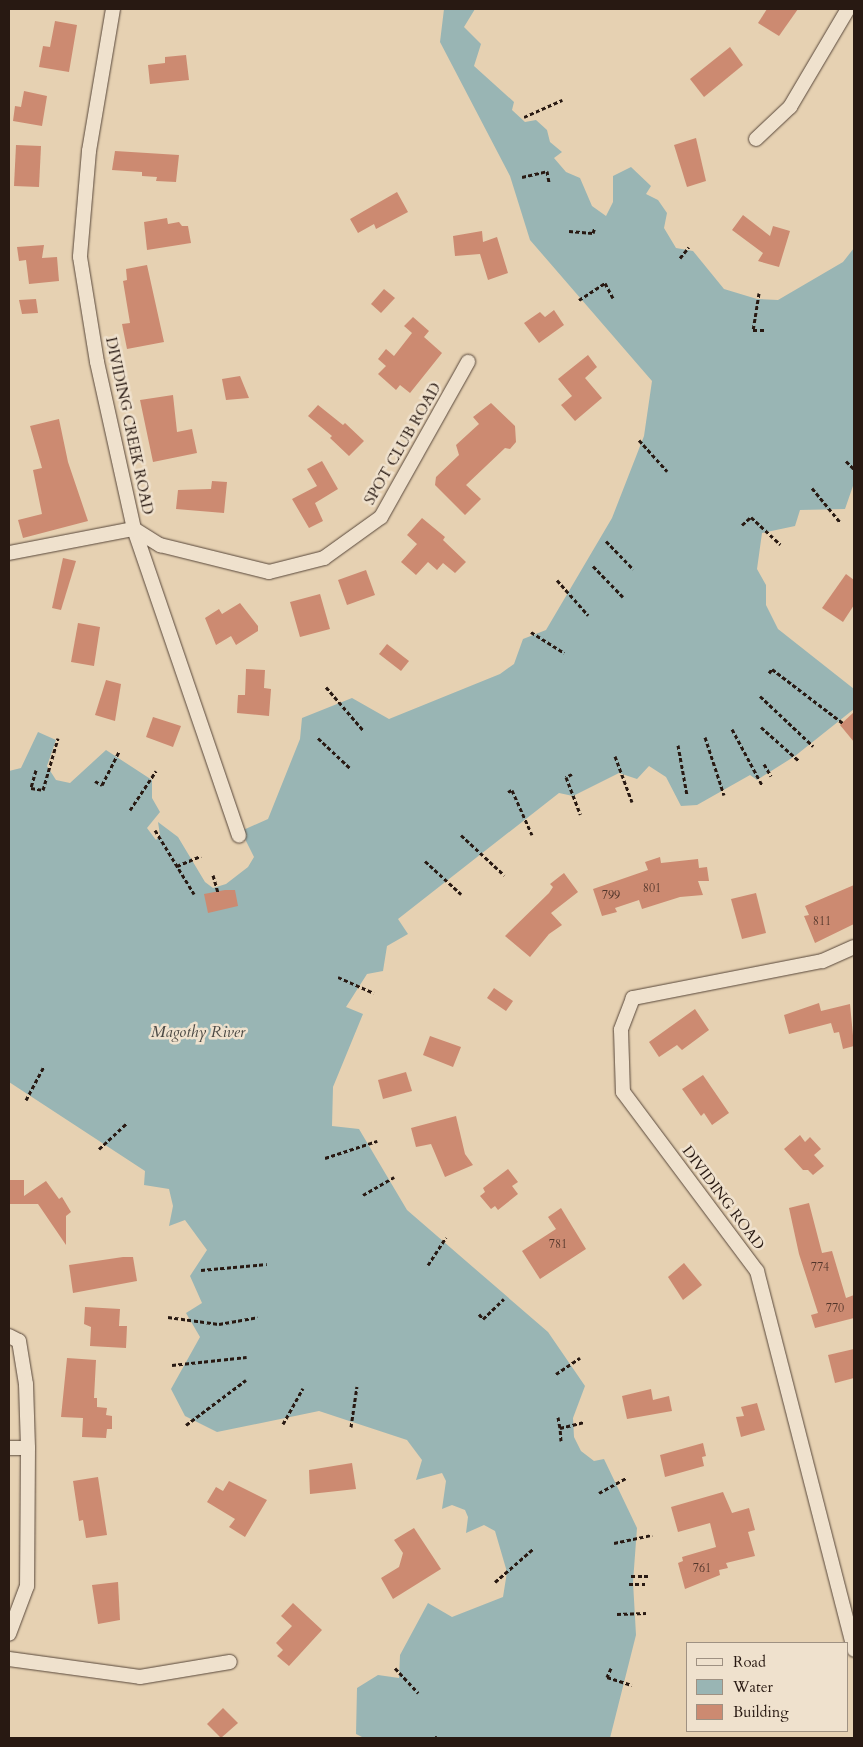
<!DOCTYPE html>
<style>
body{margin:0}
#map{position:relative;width:863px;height:1747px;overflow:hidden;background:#e6d1b2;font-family:Cardo,serif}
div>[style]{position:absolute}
.water>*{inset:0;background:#99b5b4}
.building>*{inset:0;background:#cc8a71}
.path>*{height:3px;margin-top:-1.5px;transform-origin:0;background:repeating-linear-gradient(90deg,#281912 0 4px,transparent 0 6.5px)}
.roads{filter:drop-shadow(0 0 1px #58473a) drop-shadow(0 0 1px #58473a)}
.street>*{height:14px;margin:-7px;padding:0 7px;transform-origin:7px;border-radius:7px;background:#efe1cd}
span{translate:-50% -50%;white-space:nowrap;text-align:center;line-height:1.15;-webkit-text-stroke:5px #efe1cd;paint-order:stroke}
.number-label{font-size:12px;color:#51352a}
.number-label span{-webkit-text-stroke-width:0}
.street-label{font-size:15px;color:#281912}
.water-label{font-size:16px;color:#4a4843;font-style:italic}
.frame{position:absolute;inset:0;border:10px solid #281912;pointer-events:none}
.legend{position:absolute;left:686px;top:1642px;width:162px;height:90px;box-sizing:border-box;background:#efe1cd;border:1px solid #9f9182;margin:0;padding:6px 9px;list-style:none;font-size:15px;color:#281912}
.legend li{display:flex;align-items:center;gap:10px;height:25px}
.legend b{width:25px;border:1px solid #9f9182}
</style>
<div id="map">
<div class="water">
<i style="clip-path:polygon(444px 9px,475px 9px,464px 27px,481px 44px,474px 66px,514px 102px,512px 110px,525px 122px,536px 120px,547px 130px,550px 142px,562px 152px,554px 158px,566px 172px,580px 178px,592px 206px,606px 216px,613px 202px,613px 176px,631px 167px,651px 186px,646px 194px,658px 200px,667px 213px,664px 228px,676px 248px,693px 251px,724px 289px,757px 299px,778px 300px,843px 262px,854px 248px,854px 483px,845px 509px,800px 510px,795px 526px,762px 533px,757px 569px,766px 585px,766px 605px,778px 629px,854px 689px,854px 709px,795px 756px,757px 780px,750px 775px,697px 805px,681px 806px,666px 777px,649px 766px,637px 779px,619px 773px,573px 796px,559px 793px,398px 919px,408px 934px,387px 946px,383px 971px,367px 974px,346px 1007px,363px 1014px,333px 1087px,332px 1126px,359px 1129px,407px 1210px,548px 1332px,585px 1386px,573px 1418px,574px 1437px,581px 1451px,594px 1461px,604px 1459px,637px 1528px,633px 1582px,636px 1635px,610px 1738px,364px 1738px,356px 1734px,357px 1688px,378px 1675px,399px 1678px,400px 1655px,428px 1603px,452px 1617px,503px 1597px,507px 1572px,495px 1531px,484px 1525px,466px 1533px,468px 1517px,465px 1510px,452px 1505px,442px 1509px,446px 1481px,442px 1473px,416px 1480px,422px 1460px,407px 1440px,319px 1411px,217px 1432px,185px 1416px,171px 1389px,200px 1337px,186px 1313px,202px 1303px,190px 1276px,207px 1250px,185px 1220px,169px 1226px,173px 1206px,169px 1189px,144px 1185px,145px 1171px,9px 1082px,9px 771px,21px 768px,38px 732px,56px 740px,47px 766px,56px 780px,70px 783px,106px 750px,152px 780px,152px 798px,160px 812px,147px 828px,156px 840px,160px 835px,158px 822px,178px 837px,205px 882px,213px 888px,226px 884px,248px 867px,254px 857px,241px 831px,268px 819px,300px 739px,302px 718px,352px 698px,389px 719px,500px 674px,514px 664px,523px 639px,546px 630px,612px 518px,644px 436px,652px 381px,530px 240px,510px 176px,440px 42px)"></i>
</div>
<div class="building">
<i style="clip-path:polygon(767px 9px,798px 9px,779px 36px,758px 23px)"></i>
<i style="clip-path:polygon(55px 21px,77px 25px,69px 72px,39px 67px,43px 46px,50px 47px)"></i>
<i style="clip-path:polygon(730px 47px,743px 65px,704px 97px,690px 79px)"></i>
<i style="clip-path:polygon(186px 55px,189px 80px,150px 84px,148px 65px,165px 63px,165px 57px)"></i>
<i style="clip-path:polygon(24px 91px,47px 96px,42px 126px,13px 121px,15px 106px,21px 107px)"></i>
<i style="clip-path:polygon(696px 138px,706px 181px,687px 187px,674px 145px)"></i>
<i style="clip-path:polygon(16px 145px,41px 146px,39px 187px,14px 186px)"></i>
<i style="clip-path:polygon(115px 151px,179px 155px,176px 182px,156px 181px,157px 177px,142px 176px,142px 172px,112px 170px)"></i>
<i style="clip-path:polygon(397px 192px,408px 212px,376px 229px,374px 224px,358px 233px,350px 219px)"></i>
<i style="clip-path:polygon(743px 215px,770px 236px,773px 226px,790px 231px,779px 267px,758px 261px,763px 253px,732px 230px)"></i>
<i style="clip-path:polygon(167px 218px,168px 224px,179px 222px,182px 226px,188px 226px,191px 243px,147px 250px,144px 222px)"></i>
<i style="clip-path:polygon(482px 231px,483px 242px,497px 237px,508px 273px,488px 280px,480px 254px,455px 256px,453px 236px)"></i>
<i style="clip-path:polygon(44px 245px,42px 258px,57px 257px,59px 281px,29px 284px,26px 260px,19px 261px,17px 247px)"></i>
<i style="clip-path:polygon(147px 265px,164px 342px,127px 349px,122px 324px,130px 323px,123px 281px,127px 280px,126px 269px)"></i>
<i style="clip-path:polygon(384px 289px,395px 298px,381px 313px,371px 304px)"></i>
<i style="clip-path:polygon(36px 299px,38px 313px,22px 314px,19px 300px)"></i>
<i style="clip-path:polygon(554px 310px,564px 325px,539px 343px,524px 323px,540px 312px,545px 317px)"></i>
<i style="clip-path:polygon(413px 317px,429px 331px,424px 337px,442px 353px,410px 393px,400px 385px,396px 390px,378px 374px,386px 366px,378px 359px,386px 349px,394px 356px,412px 333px,404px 326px)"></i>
<i style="clip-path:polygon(588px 355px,597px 367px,585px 378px,602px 398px,575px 421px,561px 405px,572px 396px,558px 379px)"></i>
<i style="clip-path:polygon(240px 376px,249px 398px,226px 400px,222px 379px)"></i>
<i style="clip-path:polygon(173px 395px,177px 432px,192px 429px,197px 453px,153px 462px,140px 400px)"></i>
<i style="clip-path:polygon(491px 403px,515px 426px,516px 442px,510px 449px,505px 448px,466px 485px,481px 499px,465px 515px,435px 485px,436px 477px,459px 455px,456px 445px,479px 424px,473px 417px)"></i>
<i style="clip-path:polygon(318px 405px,343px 425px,345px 423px,364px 441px,349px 456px,330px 438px,332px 436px,308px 416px)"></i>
<i style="clip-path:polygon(59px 419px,68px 462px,88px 521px,23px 538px,18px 520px,42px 514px,33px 470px,42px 468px,30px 426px)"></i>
<i style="clip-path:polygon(322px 461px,338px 489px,315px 503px,323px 521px,309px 528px,292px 499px,317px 486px,307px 469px)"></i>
<i style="clip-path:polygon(212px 481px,227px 482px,224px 513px,176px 509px,178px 490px,211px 489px)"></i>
<i style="clip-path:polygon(422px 518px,445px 537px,443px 540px,466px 562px,455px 573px,443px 563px,437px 570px,428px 562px,416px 575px,401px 562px,417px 544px,407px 535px)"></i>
<i style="clip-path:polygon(63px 558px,76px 561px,61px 610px,52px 608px)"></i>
<i style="clip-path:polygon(366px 570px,375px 595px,347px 605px,338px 580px)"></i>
<i style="clip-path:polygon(846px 574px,854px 580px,854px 605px,843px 622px,822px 608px)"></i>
<i style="clip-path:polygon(320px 594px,330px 629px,300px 637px,290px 602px)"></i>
<i style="clip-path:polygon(240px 603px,258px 626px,258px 631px,236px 645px,231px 636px,216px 645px,205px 618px,219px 609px,222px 614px)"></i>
<i style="clip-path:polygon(78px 623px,100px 627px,94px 666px,71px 662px)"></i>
<i style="clip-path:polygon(387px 644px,409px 661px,401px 671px,379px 654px)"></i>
<i style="clip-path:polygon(246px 669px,265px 670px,264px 688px,271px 689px,269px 716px,237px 713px,238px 695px,245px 695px)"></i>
<i style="clip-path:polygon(106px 680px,121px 684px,115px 721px,95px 715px)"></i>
<i style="clip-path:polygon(854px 712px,854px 742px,840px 725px)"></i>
<i style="clip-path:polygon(153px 717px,181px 726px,173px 747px,146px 737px)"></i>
<i style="clip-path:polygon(660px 857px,661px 863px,698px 859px,699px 868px,707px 867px,709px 881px,698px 881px,703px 895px,680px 897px,642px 909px,639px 900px,615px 908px,617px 912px,602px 916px,593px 889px,648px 870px,645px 862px)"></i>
<i style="clip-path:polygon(564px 873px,578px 892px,551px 913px,562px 925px,549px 934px,530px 957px,505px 936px,549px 893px,553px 887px,550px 884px)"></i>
<i style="clip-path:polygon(854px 885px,854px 924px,815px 943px,804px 916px,809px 915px,805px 906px)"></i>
<i style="clip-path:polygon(225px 890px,235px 890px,238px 906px,208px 913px,204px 894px)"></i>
<i style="clip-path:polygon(756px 893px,766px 933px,742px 939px,731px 899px)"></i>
<i style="clip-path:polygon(494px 988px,513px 1001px,506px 1011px,487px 998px)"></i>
<i style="clip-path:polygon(819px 1003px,821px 1011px,850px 1004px,854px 1046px,843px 1049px,839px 1032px,834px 1033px,831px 1023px,789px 1034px,784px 1015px)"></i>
<i style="clip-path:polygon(695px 1009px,709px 1030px,682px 1050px,677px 1045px,659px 1057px,649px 1042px)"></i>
<i style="clip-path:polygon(430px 1036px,461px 1047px,453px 1067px,423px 1055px)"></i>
<i style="clip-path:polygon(406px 1072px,412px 1091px,383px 1099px,378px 1080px)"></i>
<i style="clip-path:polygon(703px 1075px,729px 1113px,712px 1125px,704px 1113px,701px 1116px,682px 1089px)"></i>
<i style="clip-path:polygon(456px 1116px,465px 1154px,473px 1165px,445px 1177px,431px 1144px,416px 1147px,411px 1128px)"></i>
<i style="clip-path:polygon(800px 1135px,805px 1142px,810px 1137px,821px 1149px,814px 1155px,824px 1166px,813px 1175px,808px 1170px,803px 1170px,784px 1149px)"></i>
<i style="clip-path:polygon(508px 1169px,518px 1182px,512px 1186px,518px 1194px,498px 1210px,495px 1206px,491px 1209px,480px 1196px,485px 1192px,483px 1188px)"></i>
<i style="clip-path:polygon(9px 1180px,24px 1180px,24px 1196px,46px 1181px,59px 1199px,62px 1197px,71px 1212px,66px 1216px,66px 1245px,38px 1204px,9px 1204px)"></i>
<i style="clip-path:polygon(809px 1203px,822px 1253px,832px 1251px,846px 1298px,854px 1295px,854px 1318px,815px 1328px,811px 1315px,818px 1313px,799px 1254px,789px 1208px)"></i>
<i style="clip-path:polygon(561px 1208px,586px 1249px,540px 1279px,522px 1251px,556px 1229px,548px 1217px)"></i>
<i style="clip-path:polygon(123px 1257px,133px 1257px,137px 1281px,73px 1293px,69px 1265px)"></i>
<i style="clip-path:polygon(684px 1263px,702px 1285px,683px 1300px,668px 1277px)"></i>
<i style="clip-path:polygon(85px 1307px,120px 1309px,119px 1326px,127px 1326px,126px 1348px,90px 1346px,91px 1327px,84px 1324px)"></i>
<i style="clip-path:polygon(854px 1349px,854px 1378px,835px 1383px,828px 1355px)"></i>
<i style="clip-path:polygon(67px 1358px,96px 1360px,94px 1398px,97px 1398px,97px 1407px,107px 1408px,106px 1415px,112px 1416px,112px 1429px,107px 1429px,106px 1438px,82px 1437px,83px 1418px,61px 1417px)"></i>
<i style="clip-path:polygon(651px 1389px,653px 1400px,669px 1396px,672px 1411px,627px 1419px,622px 1396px)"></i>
<i style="clip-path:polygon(757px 1403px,765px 1430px,741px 1437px,736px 1417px,744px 1416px,741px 1407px)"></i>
<i style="clip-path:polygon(703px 1443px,706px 1456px,702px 1457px,704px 1466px,665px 1477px,660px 1455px)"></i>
<i style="clip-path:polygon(352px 1463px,356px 1489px,310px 1494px,309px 1470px)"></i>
<i style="clip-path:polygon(98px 1477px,107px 1535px,86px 1538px,83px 1520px,79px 1521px,73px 1481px)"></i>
<i style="clip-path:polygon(229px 1481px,267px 1500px,245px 1537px,229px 1527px,235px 1519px,207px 1502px,216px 1487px,223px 1491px)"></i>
<i style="clip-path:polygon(723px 1492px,732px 1513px,749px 1508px,755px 1530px,748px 1532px,755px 1556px,726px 1563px,728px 1568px,719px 1570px,720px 1575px,685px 1589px,678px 1563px,683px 1561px,682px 1557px,716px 1547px,710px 1523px,678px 1532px,671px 1507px)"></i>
<i style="clip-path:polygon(414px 1528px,441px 1569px,393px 1599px,381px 1578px,399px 1567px,403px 1553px,394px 1540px)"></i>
<i style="clip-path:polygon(118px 1582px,120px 1620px,98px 1624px,92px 1585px)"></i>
<i style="clip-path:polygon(293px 1603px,322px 1630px,289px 1666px,277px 1656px,283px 1650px,276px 1643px,292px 1626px,281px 1616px)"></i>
<i style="clip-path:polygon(223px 1708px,238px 1723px,221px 1738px,207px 1724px)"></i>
</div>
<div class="path">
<i style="left:524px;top:117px;width:42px;rotate:-24.1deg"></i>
<i style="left:522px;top:177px;width:26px;rotate:-13deg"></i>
<i style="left:547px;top:171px;width:11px;rotate:80deg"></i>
<i style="left:569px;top:231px;width:24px;rotate:5deg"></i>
<i style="left:593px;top:233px;width:6px;rotate:-72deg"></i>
<i style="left:680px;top:258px;width:14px;rotate:-51deg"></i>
<i style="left:759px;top:293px;width:37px;rotate:99deg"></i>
<i style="left:753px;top:330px;width:11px"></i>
<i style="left:579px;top:300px;width:31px;rotate:-33deg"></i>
<i style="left:605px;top:283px;width:17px;rotate:62deg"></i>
<i style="left:639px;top:440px;width:42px;rotate:47.9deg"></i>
<i style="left:846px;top:461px;width:11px;rotate:45deg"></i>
<i style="left:812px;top:488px;width:44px;rotate:50.5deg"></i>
<i style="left:742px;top:525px;width:12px;rotate:-42deg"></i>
<i style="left:751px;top:517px;width:40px;rotate:43deg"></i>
<i style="left:606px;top:541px;width:39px;rotate:46deg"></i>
<i style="left:593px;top:566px;width:43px;rotate:45.9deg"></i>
<i style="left:557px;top:580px;width:47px;rotate:48.5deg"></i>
<i style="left:531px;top:632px;width:39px;rotate:32deg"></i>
<i style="left:769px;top:673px;width:5px;rotate:-53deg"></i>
<i style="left:772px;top:669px;width:89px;rotate:37.3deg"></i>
<i style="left:326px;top:687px;width:57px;rotate:49.3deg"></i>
<i style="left:760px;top:696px;width:73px;rotate:43.3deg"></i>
<i style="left:761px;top:727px;width:51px;rotate:41.8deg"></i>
<i style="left:732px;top:729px;width:64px;rotate:61.8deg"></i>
<i style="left:705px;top:737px;width:61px;rotate:71.9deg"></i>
<i style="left:318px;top:738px;width:44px;rotate:43.2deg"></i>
<i style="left:678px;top:745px;width:51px;rotate:79.8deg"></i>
<i style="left:615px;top:756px;width:49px;rotate:69.7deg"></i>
<i style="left:764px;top:764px;width:14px;rotate:60deg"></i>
<i style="left:36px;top:770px;width:19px;rotate:106deg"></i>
<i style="left:31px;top:788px;width:12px;rotate:9deg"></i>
<i style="left:43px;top:790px;width:54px;rotate:-73.9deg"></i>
<i style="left:572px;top:774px;width:7px;rotate:153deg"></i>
<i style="left:566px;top:777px;width:40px;rotate:69deg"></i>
<i style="left:95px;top:781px;width:8px;rotate:30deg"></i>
<i style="left:102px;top:785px;width:38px;rotate:-63deg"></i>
<i style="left:508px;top:792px;width:4px;rotate:-27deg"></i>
<i style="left:512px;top:790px;width:49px;rotate:66deg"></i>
<i style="left:130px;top:810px;width:47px;rotate:-56.3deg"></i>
<i style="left:155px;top:830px;width:75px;rotate:58.6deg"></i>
<i style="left:461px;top:835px;width:59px;rotate:42.9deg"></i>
<i style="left:425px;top:861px;width:49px;rotate:42.5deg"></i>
<i style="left:177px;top:866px;width:26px;rotate:-23deg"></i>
<i style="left:213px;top:875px;width:18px;rotate:74deg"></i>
<i style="left:338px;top:977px;width:39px;rotate:24deg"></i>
<i style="left:26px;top:1100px;width:38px;rotate:-62deg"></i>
<i style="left:99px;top:1149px;width:38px;rotate:-43deg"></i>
<i style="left:325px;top:1158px;width:55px;rotate:-18.1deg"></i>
<i style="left:363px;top:1195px;width:36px;rotate:-30deg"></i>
<i style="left:428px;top:1265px;width:33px;rotate:-57deg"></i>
<i style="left:201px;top:1270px;width:66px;rotate:-5.2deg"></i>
<i style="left:479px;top:1314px;width:6px;rotate:51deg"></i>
<i style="left:483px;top:1319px;width:29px;rotate:-44deg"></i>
<i style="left:168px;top:1317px;width:51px;rotate:7.8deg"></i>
<i style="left:219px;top:1324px;width:39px;rotate:-10deg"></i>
<i style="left:172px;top:1365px;width:75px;rotate:-6.1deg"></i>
<i style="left:556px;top:1374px;width:29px;rotate:-34deg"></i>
<i style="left:558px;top:1417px;width:11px;rotate:80deg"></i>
<i style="left:283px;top:1424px;width:41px;rotate:-60.9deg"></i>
<i style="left:186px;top:1425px;width:75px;rotate:-36.9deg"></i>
<i style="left:351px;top:1427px;width:41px;rotate:-81.7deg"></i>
<i style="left:561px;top:1441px;width:13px;rotate:-94deg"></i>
<i style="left:560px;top:1428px;width:25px;rotate:-14deg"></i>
<i style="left:599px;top:1493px;width:31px;rotate:-29deg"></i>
<i style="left:614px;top:1543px;width:39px;rotate:-12deg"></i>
<i style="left:631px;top:1576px;width:18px"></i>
<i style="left:495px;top:1582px;width:50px;rotate:-41deg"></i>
<i style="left:629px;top:1584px;width:16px"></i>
<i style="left:617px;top:1614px;width:29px;rotate:-2deg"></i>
<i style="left:395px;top:1668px;width:34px;rotate:47deg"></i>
<i style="left:611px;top:1668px;width:10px;rotate:114deg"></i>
<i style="left:607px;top:1677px;width:26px;rotate:18deg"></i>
<i style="left:435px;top:1736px;width:2px;rotate:63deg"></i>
</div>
<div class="roads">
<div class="street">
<i style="left:113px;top:9px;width:144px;rotate:99.6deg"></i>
<i style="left:89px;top:151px;width:106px;rotate:94.9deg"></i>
<i style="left:80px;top:257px;width:106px;rotate:80.8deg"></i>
<i style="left:97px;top:362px;width:171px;rotate:77.5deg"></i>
<i style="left:134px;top:529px;width:324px;rotate:71.1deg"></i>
<i style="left:756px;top:139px;width:47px;rotate:-43.3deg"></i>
<i style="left:790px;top:107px;width:114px;rotate:-59.4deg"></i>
<i style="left:9px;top:553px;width:127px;rotate:-10.9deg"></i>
<i style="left:134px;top:529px;width:31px;rotate:32deg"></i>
<i style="left:160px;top:545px;width:112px;rotate:13.9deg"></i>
<i style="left:269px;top:572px;width:57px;rotate:-14.3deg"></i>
<i style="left:324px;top:558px;width:70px;rotate:-35.7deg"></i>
<i style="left:381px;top:517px;width:178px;rotate:-60.7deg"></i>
<i style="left:854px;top:947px;width:35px;rotate:156deg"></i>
<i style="left:822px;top:961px;width:193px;rotate:168.9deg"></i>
<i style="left:633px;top:998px;width:34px;rotate:111deg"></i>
<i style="left:621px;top:1030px;width:62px;rotate:88.2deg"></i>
<i style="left:623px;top:1092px;width:224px;rotate:53.2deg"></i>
<i style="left:757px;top:1271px;width:391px;rotate:75.6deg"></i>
<i style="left:9px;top:1336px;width:11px;rotate:27deg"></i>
<i style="left:19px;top:1341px;width:44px;rotate:80.8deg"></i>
<i style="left:26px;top:1384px;width:64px;rotate:88.2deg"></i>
<i style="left:28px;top:1448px;width:138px;rotate:90.4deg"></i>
<i style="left:27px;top:1586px;width:51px;rotate:110.6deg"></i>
<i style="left:9px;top:1448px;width:19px"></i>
<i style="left:9px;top:1659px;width:132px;rotate:7.8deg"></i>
<i style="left:140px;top:1677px;width:91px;rotate:-9.5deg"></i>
</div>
</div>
<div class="number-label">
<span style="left:652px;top:889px">801</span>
<span style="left:611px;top:896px">799</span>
<span style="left:822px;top:922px">811</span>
<span style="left:558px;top:1245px">781</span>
<span style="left:820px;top:1268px">774</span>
<span style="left:835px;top:1309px">770</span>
<span style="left:702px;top:1569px">761</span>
</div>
<div class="street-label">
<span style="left:129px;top:426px;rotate:78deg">DIVIDING CREEK ROAD</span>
<span style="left:403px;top:444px;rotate:-60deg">SPOT CLUB ROAD</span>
<span style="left:723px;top:1198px;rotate:53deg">DIVIDING ROAD</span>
</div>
<div class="water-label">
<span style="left:198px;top:1032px">Magothy River</span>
</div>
<div class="frame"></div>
<ul class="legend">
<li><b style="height:6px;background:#efe1cd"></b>Road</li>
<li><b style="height:14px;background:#99b5b4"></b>Water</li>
<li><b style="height:14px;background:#cc8a71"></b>Building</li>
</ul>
</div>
